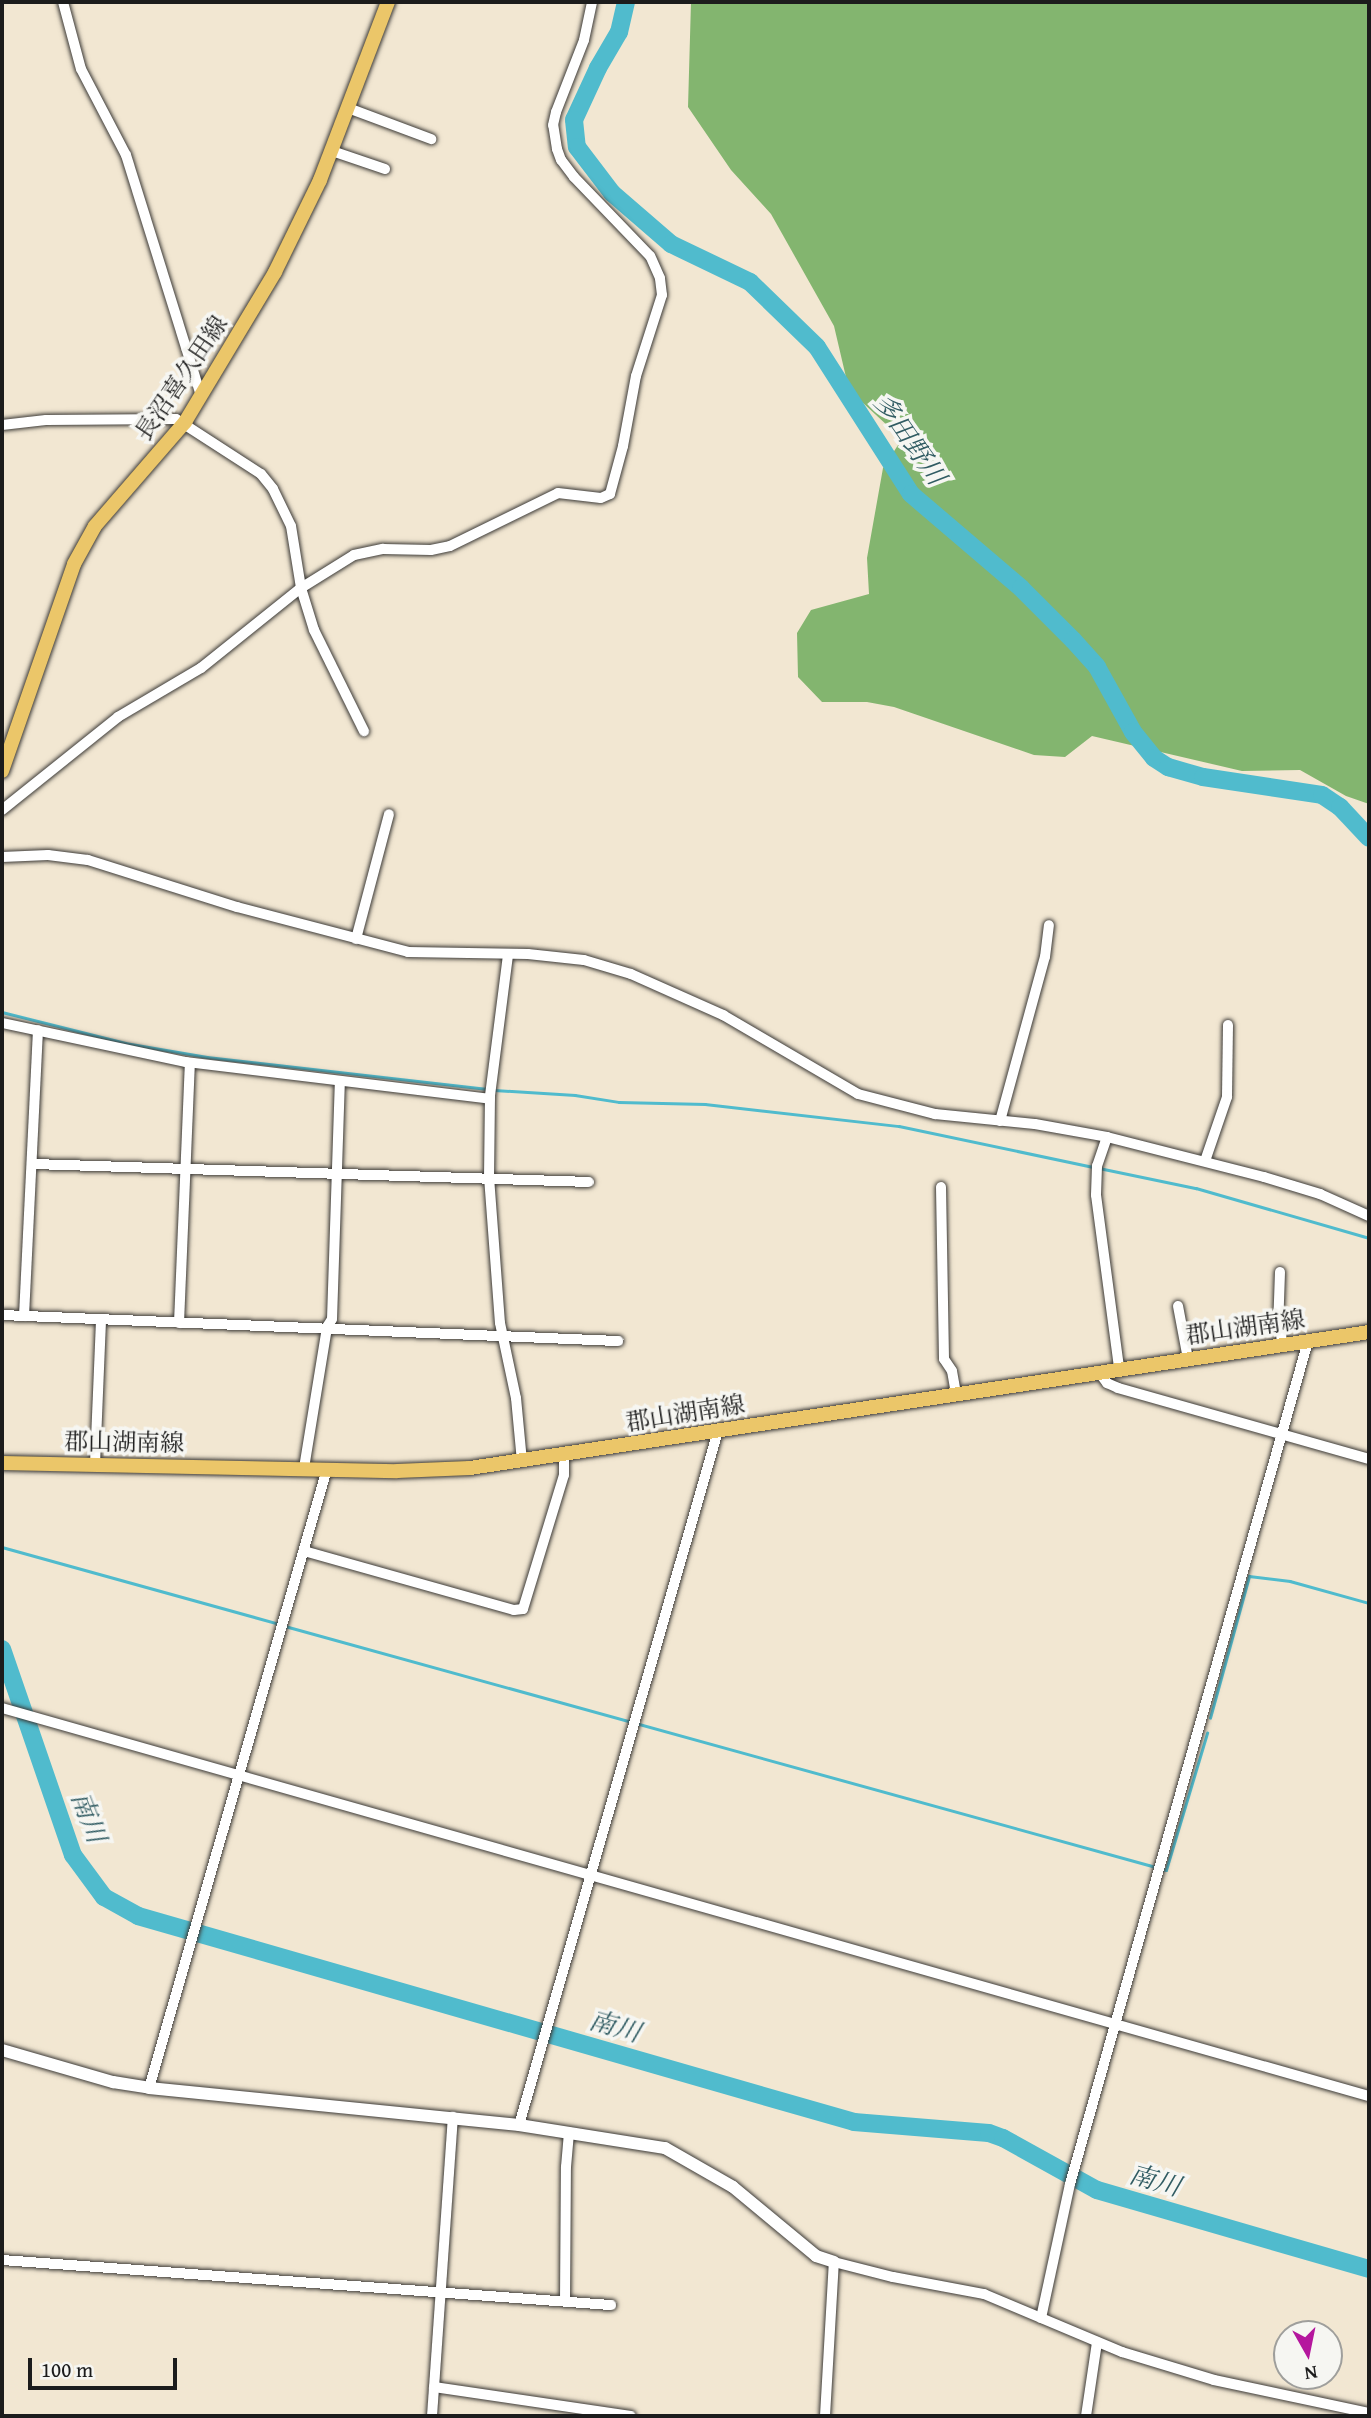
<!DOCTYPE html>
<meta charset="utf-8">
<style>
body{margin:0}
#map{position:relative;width:1371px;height:2418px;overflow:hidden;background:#f2e7d2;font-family:"Gentium Book Plus","Noto Serif JP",serif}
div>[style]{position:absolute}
.forest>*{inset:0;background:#83b56f}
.stream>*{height:2.5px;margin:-1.25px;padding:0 1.25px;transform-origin:1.25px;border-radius:1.25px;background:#50bbcd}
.river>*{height:18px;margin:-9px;padding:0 9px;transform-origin:9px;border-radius:9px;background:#50bbcd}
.roads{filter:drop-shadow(0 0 2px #3c3a37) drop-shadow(0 0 2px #3c3a37)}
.minor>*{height:10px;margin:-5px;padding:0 5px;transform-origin:5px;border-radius:5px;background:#fff}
.tertiary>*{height:12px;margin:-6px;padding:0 6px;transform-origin:6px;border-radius:6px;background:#fff}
.primary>*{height:14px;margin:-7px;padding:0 7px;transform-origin:7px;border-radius:7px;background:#ebc669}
span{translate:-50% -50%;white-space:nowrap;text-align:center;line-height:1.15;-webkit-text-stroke:7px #f6f6f2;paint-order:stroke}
.street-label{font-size:24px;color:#1c1c1c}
.water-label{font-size:26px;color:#315c63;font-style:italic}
.frame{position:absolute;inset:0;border:4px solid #1c1c1c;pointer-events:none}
.north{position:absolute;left:1273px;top:2320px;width:70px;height:70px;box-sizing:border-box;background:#f6f6f2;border:2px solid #9f9f9c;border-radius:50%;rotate:171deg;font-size:19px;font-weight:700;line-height:28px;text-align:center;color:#1c1c1c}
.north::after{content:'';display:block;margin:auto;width:24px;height:32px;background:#b5179e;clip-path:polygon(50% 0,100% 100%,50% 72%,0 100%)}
.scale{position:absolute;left:28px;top:2358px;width:149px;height:32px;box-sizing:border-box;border:4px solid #1c1c1c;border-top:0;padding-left:9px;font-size:21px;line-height:24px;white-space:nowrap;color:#1c1c1c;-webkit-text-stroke:5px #f6f6f2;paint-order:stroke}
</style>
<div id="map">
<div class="forest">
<i style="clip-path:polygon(691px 2px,1369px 2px,1369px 804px,1346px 796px,1300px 770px,1242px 771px,1092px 736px,1065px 757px,1034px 755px,894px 707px,867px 702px,822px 702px,798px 677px,797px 633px,811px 610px,869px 594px,867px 558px,883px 468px,902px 439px,849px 390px,834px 326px,771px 214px,731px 170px,688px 107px)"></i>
</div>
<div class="stream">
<i style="left:2px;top:1012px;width:127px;rotate:14.1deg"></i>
<i style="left:125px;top:1043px;width:83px;rotate:9.7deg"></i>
<i style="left:207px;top:1057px;width:282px;rotate:6.5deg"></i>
<i style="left:494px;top:1090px;width:81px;rotate:3.5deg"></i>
<i style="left:575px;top:1095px;width:45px;rotate:9deg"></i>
<i style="left:619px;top:1102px;width:86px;rotate:1.3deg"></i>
<i style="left:705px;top:1104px;width:195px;rotate:6.5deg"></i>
<i style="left:899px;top:1126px;width:198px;rotate:11.9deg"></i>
<i style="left:1099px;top:1168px;width:99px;rotate:11.7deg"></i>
<i style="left:1196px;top:1188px;width:180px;rotate:16.1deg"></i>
<i style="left:2px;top:1547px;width:288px;rotate:15.5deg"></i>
<i style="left:285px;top:1626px;width:904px;rotate:15.47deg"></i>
<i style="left:1210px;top:1718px;width:147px;rotate:-74.6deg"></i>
<i style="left:1249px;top:1576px;width:41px;rotate:7deg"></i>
<i style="left:1290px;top:1581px;width:82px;rotate:15.6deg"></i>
<i style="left:1162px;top:1869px;width:4px;rotate:14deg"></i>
<i style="left:1166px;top:1870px;width:143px;rotate:-73.3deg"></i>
</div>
<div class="river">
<i style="left:626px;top:2px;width:31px;rotate:103deg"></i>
<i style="left:619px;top:32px;width:42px;rotate:120.3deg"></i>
<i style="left:598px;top:68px;width:57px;rotate:114.8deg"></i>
<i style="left:574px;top:120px;width:27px;rotate:84deg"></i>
<i style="left:577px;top:147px;width:58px;rotate:52.7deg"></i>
<i style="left:612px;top:193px;width:78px;rotate:40.8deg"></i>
<i style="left:671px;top:244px;width:88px;rotate:25.7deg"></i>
<i style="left:750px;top:282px;width:93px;rotate:44.1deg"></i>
<i style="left:817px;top:347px;width:174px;rotate:57.4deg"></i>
<i style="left:911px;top:494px;width:145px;rotate:40.5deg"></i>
<i style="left:1021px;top:588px;width:74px;rotate:45deg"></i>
<i style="left:1073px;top:640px;width:36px;rotate:48deg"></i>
<i style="left:1097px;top:667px;width:74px;rotate:61deg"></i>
<i style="left:1133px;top:732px;width:33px;rotate:51deg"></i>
<i style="left:1154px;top:758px;width:17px;rotate:33deg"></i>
<i style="left:1168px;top:767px;width:36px;rotate:16deg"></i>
<i style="left:1203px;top:777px;width:120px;rotate:8.6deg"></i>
<i style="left:1322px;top:795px;width:22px;rotate:34deg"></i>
<i style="left:1340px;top:807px;width:42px;rotate:46.9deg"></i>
<i style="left:2px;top:1649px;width:218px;rotate:71deg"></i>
<i style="left:73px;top:1855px;width:52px;rotate:53.6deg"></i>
<i style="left:104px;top:1897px;width:39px;rotate:29deg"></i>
<i style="left:138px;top:1916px;width:745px;rotate:16.05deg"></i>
<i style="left:854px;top:2122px;width:135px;rotate:4.7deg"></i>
<i style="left:989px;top:2133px;width:15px;rotate:20deg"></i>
<i style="left:1003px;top:2138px;width:107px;rotate:29deg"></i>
<i style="left:1097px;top:2190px;width:283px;rotate:16.2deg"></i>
</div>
<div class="roads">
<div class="minor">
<i style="left:63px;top:2px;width:69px;rotate:75deg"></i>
<i style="left:81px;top:69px;width:97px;rotate:62.4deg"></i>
<i style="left:126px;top:155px;width:252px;rotate:72.7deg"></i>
<i style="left:348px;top:108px;width:89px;rotate:20.5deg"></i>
<i style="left:332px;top:151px;width:56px;rotate:18.8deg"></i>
<i style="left:2px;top:425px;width:44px;rotate:-6.5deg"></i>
<i style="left:46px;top:420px;width:130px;rotate:-0.4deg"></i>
<i style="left:176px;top:419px;width:101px;rotate:32.9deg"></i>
<i style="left:261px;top:474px;width:19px;rotate:51deg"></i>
<i style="left:273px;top:489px;width:41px;rotate:64.1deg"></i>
<i style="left:291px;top:526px;width:63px;rotate:80.8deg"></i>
<i style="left:301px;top:588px;width:44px;rotate:72.8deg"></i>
<i style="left:314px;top:630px;width:113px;rotate:63.7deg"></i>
<i style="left:2px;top:810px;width:149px;rotate:-38.7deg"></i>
<i style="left:118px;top:717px;width:96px;rotate:-30.6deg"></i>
<i style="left:201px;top:668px;width:128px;rotate:-38.7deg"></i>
<i style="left:301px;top:588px;width:62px;rotate:-31.9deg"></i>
<i style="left:354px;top:555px;width:30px;rotate:-12deg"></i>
<i style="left:383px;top:549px;width:48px;rotate:1.2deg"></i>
<i style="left:431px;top:550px;width:19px;rotate:-12deg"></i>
<i style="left:450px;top:546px;width:120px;rotate:-26.1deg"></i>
<i style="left:558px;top:493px;width:43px;rotate:6.6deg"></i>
<i style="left:601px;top:498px;width:10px;rotate:-24deg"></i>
<i style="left:610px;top:494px;width:50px;rotate:-74.8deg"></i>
<i style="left:623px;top:446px;width:71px;rotate:-79.5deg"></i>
<i style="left:636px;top:376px;width:85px;rotate:-72.2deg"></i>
<i style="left:662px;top:295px;width:17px;rotate:-97deg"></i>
<i style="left:660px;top:278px;width:24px;rotate:-114deg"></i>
<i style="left:650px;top:256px;width:110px;rotate:-133.9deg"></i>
<i style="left:574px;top:177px;width:21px;rotate:-127deg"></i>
<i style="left:561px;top:160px;width:12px;rotate:-110deg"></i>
<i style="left:557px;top:149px;width:24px;rotate:-99deg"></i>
<i style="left:553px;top:125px;width:13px;rotate:-77deg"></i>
<i style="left:556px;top:112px;width:77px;rotate:-68.7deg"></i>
<i style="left:584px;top:40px;width:39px;rotate:-78deg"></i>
<i style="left:2px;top:857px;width:46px;rotate:-2.5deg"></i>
<i style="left:48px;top:855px;width:40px;rotate:7.1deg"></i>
<i style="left:88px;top:860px;width:156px;rotate:17.5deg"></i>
<i style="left:237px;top:907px;width:177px;rotate:14.7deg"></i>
<i style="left:408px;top:952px;width:120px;rotate:1deg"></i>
<i style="left:528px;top:954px;width:56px;rotate:6.1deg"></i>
<i style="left:584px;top:960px;width:49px;rotate:16.6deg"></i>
<i style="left:631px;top:974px;width:101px;rotate:24deg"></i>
<i style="left:723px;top:1015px;width:156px;rotate:30.3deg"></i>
<i style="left:858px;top:1094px;width:80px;rotate:14.6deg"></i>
<i style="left:935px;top:1114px;width:100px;rotate:5.7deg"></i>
<i style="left:1035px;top:1124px;width:73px;rotate:10.2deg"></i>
<i style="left:1107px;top:1137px;width:162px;rotate:14.3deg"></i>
<i style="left:1264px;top:1177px;width:59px;rotate:16.9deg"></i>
<i style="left:1320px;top:1194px;width:54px;rotate:24.2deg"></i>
<i style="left:356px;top:939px;width:129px;rotate:-75.2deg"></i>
<i style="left:508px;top:955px;width:142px;rotate:97.3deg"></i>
<i style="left:490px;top:1096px;width:81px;rotate:90.7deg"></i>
<i style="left:489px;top:1177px;width:146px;rotate:85.7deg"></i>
<i style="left:500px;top:1323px;width:77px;rotate:78deg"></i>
<i style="left:516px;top:1398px;width:63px;rotate:84.6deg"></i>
<i style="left:2px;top:1023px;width:188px;rotate:12deg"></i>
<i style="left:186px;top:1062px;width:306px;rotate:6.9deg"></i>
<i style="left:1000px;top:1121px;width:170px;rotate:-74.7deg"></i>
<i style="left:1045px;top:957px;width:32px;rotate:-83deg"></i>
<i style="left:1107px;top:1137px;width:31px;rotate:109deg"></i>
<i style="left:1097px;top:1166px;width:29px;rotate:92deg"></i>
<i style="left:1096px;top:1195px;width:175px;rotate:82.4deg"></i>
<i style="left:1205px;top:1161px;width:68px;rotate:-71deg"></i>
<i style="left:1227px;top:1097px;width:72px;rotate:-89.2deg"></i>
<i style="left:33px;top:1164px;width:556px;rotate:1.85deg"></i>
<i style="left:941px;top:1187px;width:172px;rotate:89deg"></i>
<i style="left:944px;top:1359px;width:14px;rotate:56deg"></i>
<i style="left:952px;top:1371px;width:23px;rotate:80deg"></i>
<i style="left:1280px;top:1272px;width:38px;rotate:92deg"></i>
<i style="left:1279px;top:1310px;width:35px;rotate:85deg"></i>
<i style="left:1178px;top:1306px;width:54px;rotate:79.3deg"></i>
<i style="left:2px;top:1315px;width:617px;rotate:2.42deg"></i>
<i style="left:24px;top:1316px;width:286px;rotate:-87.2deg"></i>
<i style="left:179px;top:1323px;width:260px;rotate:-87.6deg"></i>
<i style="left:1099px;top:1372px;width:14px;rotate:54deg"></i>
<i style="left:1107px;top:1383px;width:12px;rotate:24deg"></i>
<i style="left:1118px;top:1388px;width:261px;rotate:15.8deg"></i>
<i style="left:95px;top:1464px;width:143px;rotate:-87.6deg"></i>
<i style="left:304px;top:1468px;width:143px;rotate:-80.7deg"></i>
<i style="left:327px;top:1327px;width:9px;rotate:-58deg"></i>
<i style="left:332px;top:1319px;width:238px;rotate:-88.1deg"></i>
<i style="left:304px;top:1551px;width:218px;rotate:15.7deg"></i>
<i style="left:514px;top:1610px;width:9px;rotate:-6deg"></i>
<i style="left:523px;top:1609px;width:140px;rotate:-73deg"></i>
<i style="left:564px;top:1475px;width:19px;rotate:-90deg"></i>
<i style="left:2px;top:1708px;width:1421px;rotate:15.85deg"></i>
<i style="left:149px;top:2088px;width:644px;rotate:-73.96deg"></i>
<i style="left:519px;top:2125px;width:722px;rotate:-74deg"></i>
<i style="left:2px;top:2260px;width:611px;rotate:4.23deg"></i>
<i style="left:565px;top:2301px;width:134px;rotate:-89.6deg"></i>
<i style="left:566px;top:2167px;width:35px;rotate:-85deg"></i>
<i style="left:1041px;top:2318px;width:137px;rotate:-77.8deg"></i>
<i style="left:1070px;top:2184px;width:876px;rotate:-74.23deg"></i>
<i style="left:434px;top:2387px;width:199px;rotate:8.4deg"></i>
<i style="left:432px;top:2416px;width:300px;rotate:-86deg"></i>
<i style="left:825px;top:2416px;width:154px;rotate:-86.7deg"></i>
<i style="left:834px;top:2262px;width:61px;rotate:14.3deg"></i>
<i style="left:893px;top:2277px;width:93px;rotate:10.6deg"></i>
<i style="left:984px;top:2294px;width:150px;rotate:22.8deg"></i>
<i style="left:1122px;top:2352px;width:96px;rotate:16.9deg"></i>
<i style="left:1214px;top:2380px;width:158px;rotate:12deg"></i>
<i style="left:1086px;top:2416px;width:75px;rotate:-81.5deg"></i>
</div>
<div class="tertiary">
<i style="left:2px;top:2050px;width:116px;rotate:16.1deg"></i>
<i style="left:113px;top:2082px;width:36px;rotate:9deg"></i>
<i style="left:149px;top:2088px;width:372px;rotate:5.7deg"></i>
<i style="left:519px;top:2125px;width:148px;rotate:9deg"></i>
<i style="left:665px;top:2148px;width:78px;rotate:29.8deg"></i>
<i style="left:733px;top:2187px;width:108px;rotate:39.7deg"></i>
<i style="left:816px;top:2256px;width:19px;rotate:18deg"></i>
</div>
<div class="primary">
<i style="left:2px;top:771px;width:219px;rotate:-70.8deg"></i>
<i style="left:74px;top:564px;width:43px;rotate:-61.1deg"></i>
<i style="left:95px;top:526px;width:138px;rotate:-49.1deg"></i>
<i style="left:185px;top:422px;width:175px;rotate:-59deg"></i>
<i style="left:275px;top:272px;width:102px;rotate:-63.9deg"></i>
<i style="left:320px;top:180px;width:191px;rotate:-69.1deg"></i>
<i style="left:2px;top:1463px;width:395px;rotate:1.2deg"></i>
<i style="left:397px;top:1471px;width:73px;rotate:-2.4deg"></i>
<i style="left:470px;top:1468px;width:909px;rotate:-8.6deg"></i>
</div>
</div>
<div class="street-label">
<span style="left:181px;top:378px;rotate:-56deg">長沼喜久田線</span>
<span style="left:1245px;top:1327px;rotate:-8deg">郡山湖南線</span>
<span style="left:685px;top:1413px;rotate:-9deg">郡山湖南線</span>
<span style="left:124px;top:1442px;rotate:1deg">郡山湖南線</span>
</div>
<div class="water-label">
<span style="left:910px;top:439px;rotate:55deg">多田野川</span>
<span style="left:89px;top:1817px;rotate:69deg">南川</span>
<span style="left:615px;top:2026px;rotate:16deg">南川</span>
<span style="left:1155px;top:2180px;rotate:16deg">南川</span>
</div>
<div class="frame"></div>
<div class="north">N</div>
<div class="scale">100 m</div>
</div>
